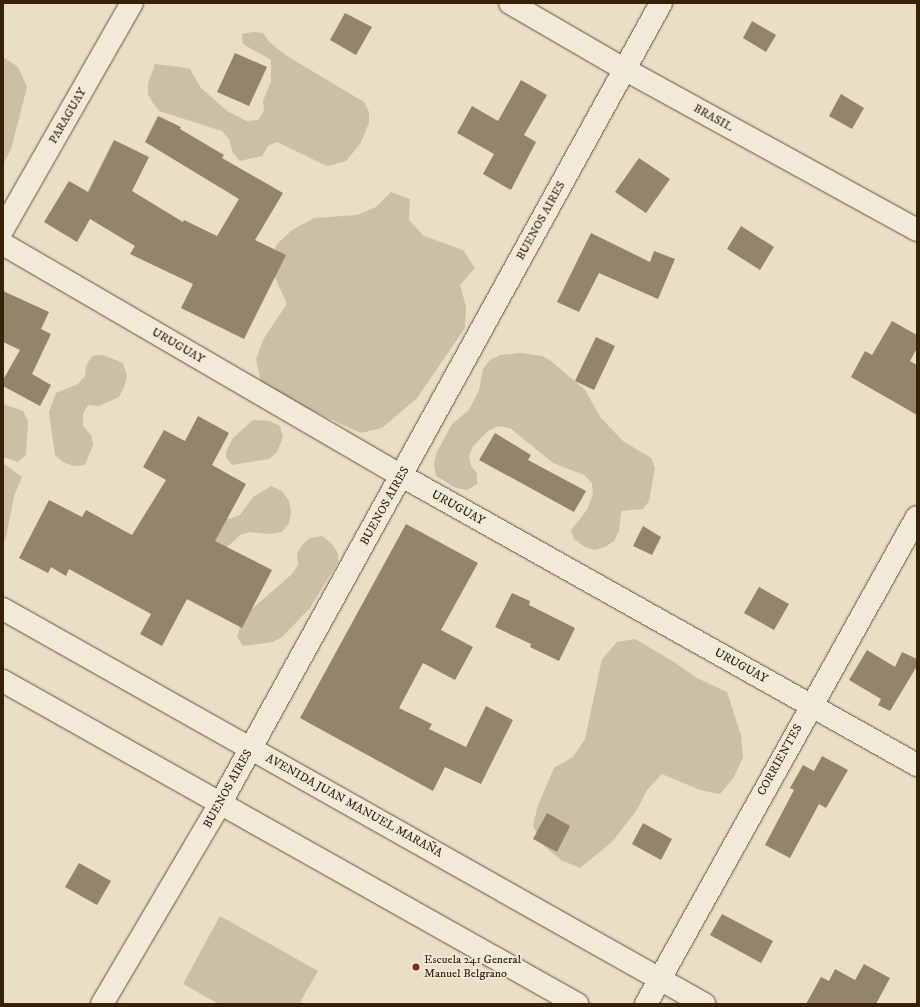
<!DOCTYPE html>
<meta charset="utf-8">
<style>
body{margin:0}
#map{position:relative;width:920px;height:1007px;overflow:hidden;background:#e9dfc4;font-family:"IM FELL DW Pica",serif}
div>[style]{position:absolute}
.green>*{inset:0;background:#cbbfa4}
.building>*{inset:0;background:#94846a}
.roads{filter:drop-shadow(0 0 1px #645137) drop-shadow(0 0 1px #645137)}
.minor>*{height:22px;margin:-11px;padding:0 11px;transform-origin:11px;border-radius:11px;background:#f1ead9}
.dots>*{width:11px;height:11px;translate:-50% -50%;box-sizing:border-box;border:2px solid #f1ead9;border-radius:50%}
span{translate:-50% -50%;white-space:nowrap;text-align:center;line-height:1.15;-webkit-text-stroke:3.5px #f1ead9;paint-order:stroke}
.street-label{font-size:12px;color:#372208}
.poi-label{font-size:12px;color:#372208}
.left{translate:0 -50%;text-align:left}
.frame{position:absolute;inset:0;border:4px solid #372208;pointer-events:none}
</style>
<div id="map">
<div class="green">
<i style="clip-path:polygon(253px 32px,263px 33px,269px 42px,287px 56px,364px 102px,369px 112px,369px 123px,360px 144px,346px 161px,327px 166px,277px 142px,268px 146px,262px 156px,240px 161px,233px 153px,229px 139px,222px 131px,159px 111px,153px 103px,148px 94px,148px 84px,155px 64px,179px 67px,190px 69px,201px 88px,227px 111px,247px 121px,258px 120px,264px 111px,263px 101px,271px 81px,271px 60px,243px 44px,242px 34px)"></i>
<i style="clip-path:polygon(3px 57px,18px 67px,27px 87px,11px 149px,3px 165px)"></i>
<i style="clip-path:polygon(391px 192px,410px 199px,409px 220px,424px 236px,463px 250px,475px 268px,460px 285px,466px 306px,465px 328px,417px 398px,382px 428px,361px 433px,278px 395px,261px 382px,256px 359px,264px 338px,287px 304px,269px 264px,277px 244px,292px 230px,314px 218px,357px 215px,376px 207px)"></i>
<i style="clip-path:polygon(521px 353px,542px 356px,551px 361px,585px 390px,601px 418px,623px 441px,651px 458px,655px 468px,649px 501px,643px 509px,621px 511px,619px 531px,614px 541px,605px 547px,595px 550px,585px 547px,574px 539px,571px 530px,587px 510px,593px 494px,592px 483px,584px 475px,553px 463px,510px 428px,498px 426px,488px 431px,473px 446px,469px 456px,471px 466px,477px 473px,477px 484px,467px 490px,456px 488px,436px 476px,434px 464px,436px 454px,452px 424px,469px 410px,479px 390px,483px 369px,490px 360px,500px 355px)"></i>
<i style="clip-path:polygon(103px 355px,123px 363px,127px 376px,124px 387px,119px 397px,99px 406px,88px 405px,83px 414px,83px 426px,91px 435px,93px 445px,85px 465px,73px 466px,63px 462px,55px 455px,49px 412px,56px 393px,78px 384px,85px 376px,86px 366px,92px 356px)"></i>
<i style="clip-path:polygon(3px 404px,23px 411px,28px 421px,26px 455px,18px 462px,3px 457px)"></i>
<i style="clip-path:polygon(253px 420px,270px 421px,280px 426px,283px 437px,277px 452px,269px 459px,232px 465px,226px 457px,226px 452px,233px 438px)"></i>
<i style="clip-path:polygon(3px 463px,22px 477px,14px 496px,6px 538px,3px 542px)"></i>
<i style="clip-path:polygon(271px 486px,282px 491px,289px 501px,291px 512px,289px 523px,282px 532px,270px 534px,249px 532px,240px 535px,224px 550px,217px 549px,199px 517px,209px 513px,229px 519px,240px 515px,253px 497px)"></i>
<i style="clip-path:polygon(322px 536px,331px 543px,338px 553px,338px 562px,310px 608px,282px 637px,273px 642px,243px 646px,237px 637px,240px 627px,252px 609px,292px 574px,298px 565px,297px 554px,302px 545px,310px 538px)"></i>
<i style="clip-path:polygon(635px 639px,674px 662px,697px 678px,727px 692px,741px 735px,743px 757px,734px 777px,720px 794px,700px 790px,662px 774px,647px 790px,637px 810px,612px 842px,580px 868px,561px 860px,544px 846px,533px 826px,538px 805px,554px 768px,573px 757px,585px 739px,602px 659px,617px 642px)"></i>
<i style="clip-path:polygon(220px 916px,318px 971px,299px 1004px,219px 1004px,183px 984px)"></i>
</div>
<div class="building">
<i style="clip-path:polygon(345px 13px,372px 27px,356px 55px,330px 40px)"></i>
<i style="clip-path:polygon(752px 21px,776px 35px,766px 52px,743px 38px)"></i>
<i style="clip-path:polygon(235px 53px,267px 67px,249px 106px,217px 92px)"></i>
<i style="clip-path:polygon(521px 80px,547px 95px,524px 135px,536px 142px,511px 190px,483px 174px,494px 154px,457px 133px,472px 106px,498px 121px)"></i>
<i style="clip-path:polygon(841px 94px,864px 108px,852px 129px,829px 116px)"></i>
<i style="clip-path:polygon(158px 116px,181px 127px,180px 129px,224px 155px,222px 158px,283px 193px,255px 240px,286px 255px,244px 339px,181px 308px,193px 284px,130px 254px,135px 246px,90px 219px,77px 242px,44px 222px,69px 181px,88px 192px,114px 140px,149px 157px,132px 191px,183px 222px,184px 220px,217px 236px,239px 199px,145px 142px)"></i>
<i style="clip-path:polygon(639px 158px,670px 179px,646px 213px,615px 192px)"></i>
<i style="clip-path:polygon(741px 226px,774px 247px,760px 270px,727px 249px)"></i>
<i style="clip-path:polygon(591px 233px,650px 262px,654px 251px,675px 259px,658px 299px,599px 273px,579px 312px,557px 302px)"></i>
<i style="clip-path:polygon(3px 291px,49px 312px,41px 329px,51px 334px,32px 374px,51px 385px,40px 406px,3px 386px,3px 380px,20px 350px,3px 342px)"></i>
<i style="clip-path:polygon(892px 321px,917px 335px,917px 348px,910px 361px,917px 365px,917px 415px,851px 377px,865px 351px,872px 355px)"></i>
<i style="clip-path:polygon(596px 337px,615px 346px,594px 390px,575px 381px)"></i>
<i style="clip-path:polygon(198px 416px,229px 433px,212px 465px,246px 484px,215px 541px,272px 570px,242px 628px,187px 599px,162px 646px,140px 634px,151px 614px,69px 569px,66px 576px,51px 567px,48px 573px,19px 558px,49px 500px,82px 517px,86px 510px,132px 535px,166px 480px,143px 467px,164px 430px,185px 441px)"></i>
<i style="clip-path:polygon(495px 433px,531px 455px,528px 460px,586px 491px,574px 512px,479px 460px)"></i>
<i style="clip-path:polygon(406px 524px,478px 563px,441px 630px,473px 647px,455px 680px,423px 663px,399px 708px,432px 724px,429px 729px,466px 747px,486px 706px,513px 720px,481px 784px,445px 767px,433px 791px,300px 718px)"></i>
<i style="clip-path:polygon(643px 526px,661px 537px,652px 555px,633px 546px)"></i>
<i style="clip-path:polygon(759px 587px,789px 604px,774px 630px,744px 613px)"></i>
<i style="clip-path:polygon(512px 593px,530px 601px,529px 605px,575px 628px,559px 661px,530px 647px,531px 644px,495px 627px)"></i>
<i style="clip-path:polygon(867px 650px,895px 667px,902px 652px,917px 659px,917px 666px,890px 711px,878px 705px,881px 699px,849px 680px)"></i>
<i style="clip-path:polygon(822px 756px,848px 770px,826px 808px,819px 804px,790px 858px,765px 845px,794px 790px,790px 788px,803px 765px,814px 771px)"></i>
<i style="clip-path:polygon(547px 813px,570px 826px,557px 852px,533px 839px)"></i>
<i style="clip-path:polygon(643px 823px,672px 839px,661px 860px,632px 844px)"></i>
<i style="clip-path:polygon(79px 863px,111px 881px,97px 905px,65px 887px)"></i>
<i style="clip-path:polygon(722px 914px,773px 941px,761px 963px,710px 935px)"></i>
<i style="clip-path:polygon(864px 964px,890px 978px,876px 1004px,806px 1004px,821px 977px,829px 981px,835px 969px,855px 980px)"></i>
</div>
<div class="roads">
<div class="minor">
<i style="left:510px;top:3px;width:132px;rotate:30.1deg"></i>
<i style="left:624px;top:69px;width:334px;rotate:28.8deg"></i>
<i style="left:3px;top:229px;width:260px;rotate:-60.3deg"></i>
<i style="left:3px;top:244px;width:462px;rotate:30.2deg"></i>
<i style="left:402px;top:476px;width:591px;rotate:29.3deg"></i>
<i style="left:3px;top:609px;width:805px;rotate:29.4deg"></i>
<i style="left:3px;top:681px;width:659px;rotate:29.37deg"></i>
<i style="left:102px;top:1004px;width:232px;rotate:-59.5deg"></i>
<i style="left:220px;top:804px;width:914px;rotate:-61.16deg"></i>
<i style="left:646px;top:1004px;width:557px;rotate:-60.91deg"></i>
</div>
</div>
<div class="dots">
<i style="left:416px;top:967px;background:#8f2418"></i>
</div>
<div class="street-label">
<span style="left:68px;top:116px;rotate:-60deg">PARAGUAY</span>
<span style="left:713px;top:118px;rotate:29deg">BRASIL</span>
<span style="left:541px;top:221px;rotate:-61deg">BUENOS AIRES</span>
<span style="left:178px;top:346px;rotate:30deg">URUGUAY</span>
<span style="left:385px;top:506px;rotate:-61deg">BUENOS AIRES</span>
<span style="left:458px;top:508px;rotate:29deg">URUGUAY</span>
<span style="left:741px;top:666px;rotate:29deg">URUGUAY</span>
<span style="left:780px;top:760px;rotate:-61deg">CORRIENTES</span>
<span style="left:228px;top:789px;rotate:-61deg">BUENOS AIRES</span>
<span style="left:354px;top:806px;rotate:29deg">AVENIDA JUAN MANUEL MARAÑA</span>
</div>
<div class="poi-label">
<span class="left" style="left:424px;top:967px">Escuela 241 General<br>Manuel Belgrano</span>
</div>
<div class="frame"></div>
</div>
